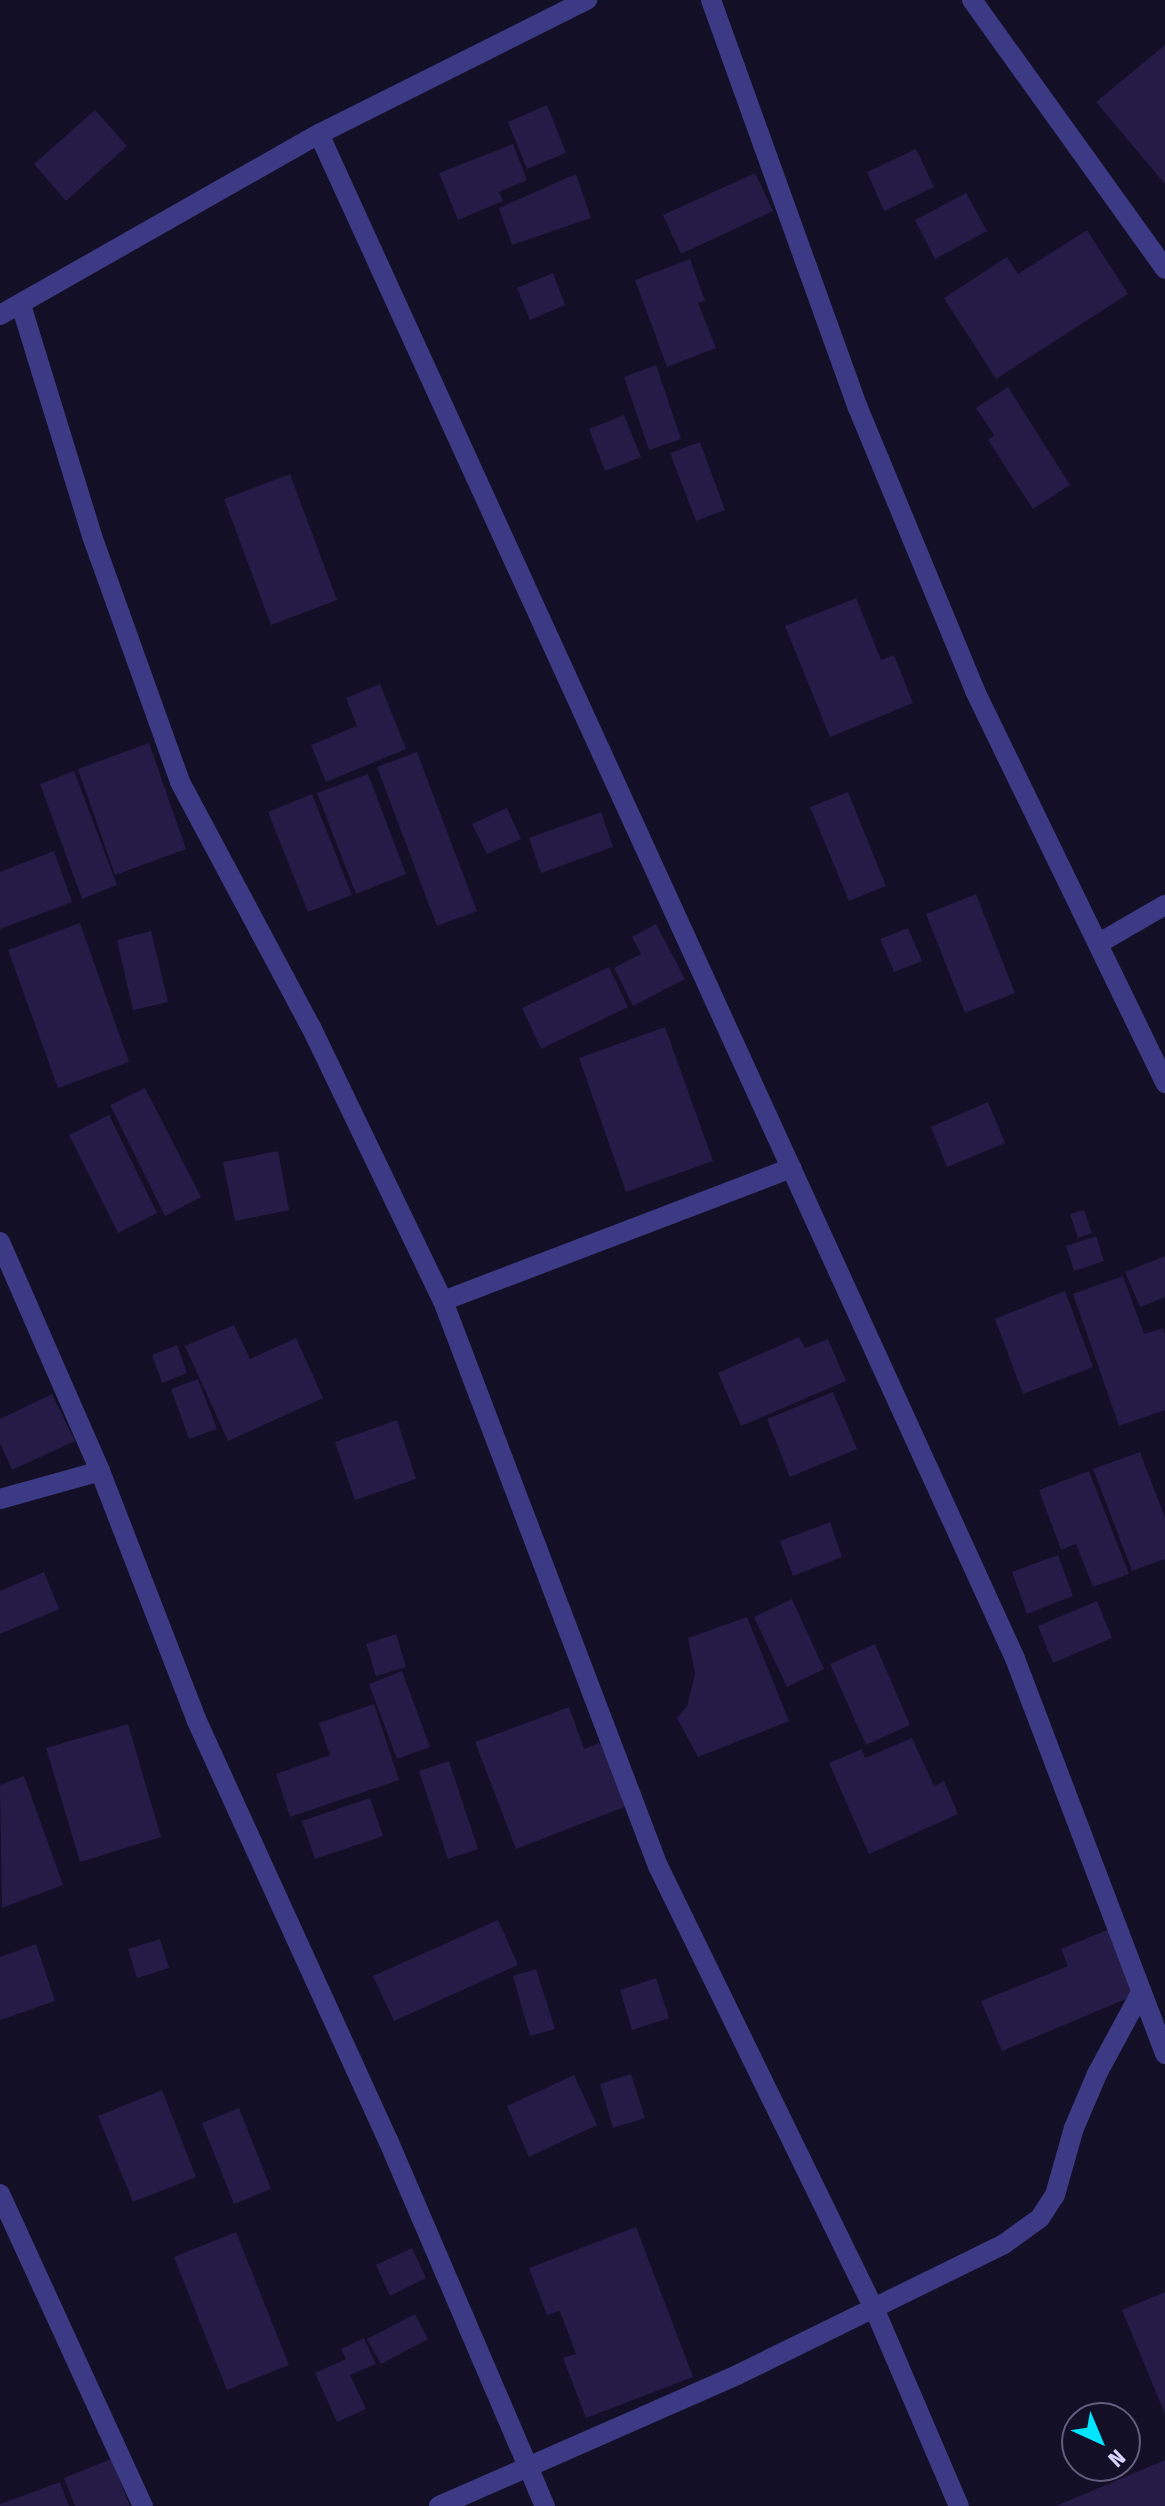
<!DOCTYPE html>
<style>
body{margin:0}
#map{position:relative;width:1165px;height:2506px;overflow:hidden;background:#130f26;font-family:"Fira Sans Condensed",sans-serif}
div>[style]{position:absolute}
.building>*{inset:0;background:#241b47}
.minor>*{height:20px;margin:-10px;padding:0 10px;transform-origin:10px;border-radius:10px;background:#3d3a85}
span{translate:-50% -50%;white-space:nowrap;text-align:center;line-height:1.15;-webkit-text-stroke:6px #130f26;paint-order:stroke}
.north{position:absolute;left:1061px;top:2402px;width:80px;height:80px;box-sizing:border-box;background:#130f26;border:2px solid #625e7d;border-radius:50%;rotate:136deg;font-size:22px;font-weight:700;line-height:32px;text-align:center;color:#d9d4ff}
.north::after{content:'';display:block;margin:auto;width:28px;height:36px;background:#00e5ff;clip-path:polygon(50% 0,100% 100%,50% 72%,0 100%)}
</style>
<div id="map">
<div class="building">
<i style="clip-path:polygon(1165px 45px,1165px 184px,1096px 102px)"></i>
<i style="clip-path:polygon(547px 105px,566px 153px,527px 169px,508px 122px)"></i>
<i style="clip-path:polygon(95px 110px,127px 146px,66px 201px,34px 164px)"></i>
<i style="clip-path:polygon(513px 144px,527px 180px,499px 192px,503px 201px,458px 220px,439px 173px)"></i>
<i style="clip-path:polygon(916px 149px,934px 187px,884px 211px,867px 172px)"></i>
<i style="clip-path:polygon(755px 173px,773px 211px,681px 254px,663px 215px)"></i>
<i style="clip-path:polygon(576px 174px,591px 218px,512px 245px,499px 208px)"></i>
<i style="clip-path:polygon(966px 193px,987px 231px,935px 259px,915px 220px)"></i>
<i style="clip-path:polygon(1087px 230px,1128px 294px,996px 379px,944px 298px,1007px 257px,1018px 274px)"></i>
<i style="clip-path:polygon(690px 259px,705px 301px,698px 303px,716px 348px,667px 367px,635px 280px)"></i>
<i style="clip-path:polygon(553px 273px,565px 305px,530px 320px,517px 288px)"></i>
<i style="clip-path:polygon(656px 365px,681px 439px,649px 450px,624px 377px)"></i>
<i style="clip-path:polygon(1008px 387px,1070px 485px,1033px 509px,988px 440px,994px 435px,976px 408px)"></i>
<i style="clip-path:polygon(624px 415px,641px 457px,605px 471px,589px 429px)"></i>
<i style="clip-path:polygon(700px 442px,725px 510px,696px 521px,670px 453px)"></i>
<i style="clip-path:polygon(290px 474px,337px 600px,271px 625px,224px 499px)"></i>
<i style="clip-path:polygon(856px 598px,881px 660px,894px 655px,913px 703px,830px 737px,785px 626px)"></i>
<i style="clip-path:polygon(380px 684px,406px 749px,326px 782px,311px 745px,357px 726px,346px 698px)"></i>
<i style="clip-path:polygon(149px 743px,186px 849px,115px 875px,78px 769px)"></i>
<i style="clip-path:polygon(417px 752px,477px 911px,437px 926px,377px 767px)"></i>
<i style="clip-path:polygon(74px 771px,117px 885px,82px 899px,40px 784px)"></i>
<i style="clip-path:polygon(368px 774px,406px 874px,356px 894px,317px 793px)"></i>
<i style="clip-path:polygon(848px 792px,886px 886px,849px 901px,810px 807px)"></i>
<i style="clip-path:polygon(312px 794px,352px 895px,308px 912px,268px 812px)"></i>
<i style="clip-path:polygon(507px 808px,521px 839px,487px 854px,472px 824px)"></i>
<i style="clip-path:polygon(601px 812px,613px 847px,541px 873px,529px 838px)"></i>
<i style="clip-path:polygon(54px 851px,72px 902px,0 929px,0 872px)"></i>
<i style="clip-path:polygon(976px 894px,1015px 993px,965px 1013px,926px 914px)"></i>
<i style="clip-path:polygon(80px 923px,129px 1062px,58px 1088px,8px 950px)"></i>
<i style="clip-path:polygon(656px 924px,685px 979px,633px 1006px,614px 968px,641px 954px,632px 937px)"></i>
<i style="clip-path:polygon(908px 928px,922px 961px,894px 972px,880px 939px)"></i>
<i style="clip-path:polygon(151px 931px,168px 1002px,133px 1010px,117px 940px)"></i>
<i style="clip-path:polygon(609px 967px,628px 1007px,541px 1049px,522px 1008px)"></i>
<i style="clip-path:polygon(665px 1027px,713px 1161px,626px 1192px,579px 1058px)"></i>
<i style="clip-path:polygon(145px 1088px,201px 1197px,165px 1216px,110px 1105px)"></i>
<i style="clip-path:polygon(988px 1102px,1005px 1143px,947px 1167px,931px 1127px)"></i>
<i style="clip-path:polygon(109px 1115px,157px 1213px,118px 1233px,69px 1135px)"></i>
<i style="clip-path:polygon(278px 1151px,289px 1210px,235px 1221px,223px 1162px)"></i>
<i style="clip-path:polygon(1084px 1210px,1092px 1233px,1078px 1238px,1070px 1214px)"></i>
<i style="clip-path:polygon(1096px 1236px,1104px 1261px,1074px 1271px,1066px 1246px)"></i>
<i style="clip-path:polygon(1165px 1256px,1165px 1297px,1140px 1307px,1125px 1272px)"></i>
<i style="clip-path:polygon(1123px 1276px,1144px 1334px,1163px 1328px,1165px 1334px,1165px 1410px,1119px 1426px,1073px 1294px)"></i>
<i style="clip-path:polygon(1065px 1291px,1093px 1367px,1023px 1394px,995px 1319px)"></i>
<i style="clip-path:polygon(234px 1325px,250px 1359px,296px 1338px,323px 1398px,228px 1441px,185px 1346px)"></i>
<i style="clip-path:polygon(799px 1337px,805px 1348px,828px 1339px,846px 1381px,741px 1426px,718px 1373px)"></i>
<i style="clip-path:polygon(177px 1345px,187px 1373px,162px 1383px,152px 1355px)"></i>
<i style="clip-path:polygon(198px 1379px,217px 1429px,189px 1439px,171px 1389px)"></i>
<i style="clip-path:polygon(833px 1392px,857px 1449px,790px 1477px,767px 1419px)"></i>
<i style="clip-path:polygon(52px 1394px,75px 1441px,12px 1470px,0 1443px,0 1419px)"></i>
<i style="clip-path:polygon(397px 1420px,416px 1479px,355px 1500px,335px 1442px)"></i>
<i style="clip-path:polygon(1140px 1452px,1165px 1518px,1165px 1559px,1132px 1571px,1093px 1469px)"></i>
<i style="clip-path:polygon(1089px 1471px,1129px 1574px,1093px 1587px,1076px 1544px,1061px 1550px,1039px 1490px)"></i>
<i style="clip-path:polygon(830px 1522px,842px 1557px,793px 1576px,780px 1541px)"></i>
<i style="clip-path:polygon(1058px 1555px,1073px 1596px,1027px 1614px,1012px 1572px)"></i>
<i style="clip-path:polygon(44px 1572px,59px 1609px,0 1634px,0 1591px)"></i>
<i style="clip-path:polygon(792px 1599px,824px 1669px,787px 1687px,754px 1617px)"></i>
<i style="clip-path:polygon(1097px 1601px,1112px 1638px,1053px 1663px,1038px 1626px)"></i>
<i style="clip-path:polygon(747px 1617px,789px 1721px,698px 1757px,677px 1718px,687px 1706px,695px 1674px,688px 1638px)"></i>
<i style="clip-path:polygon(396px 1634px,406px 1667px,376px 1676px,366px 1644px)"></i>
<i style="clip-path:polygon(875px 1644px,910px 1725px,866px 1745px,830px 1664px)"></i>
<i style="clip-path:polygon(402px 1671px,430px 1747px,397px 1759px,369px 1684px)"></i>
<i style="clip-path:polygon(374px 1704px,399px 1780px,290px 1817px,276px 1774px,330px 1755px,319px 1723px)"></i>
<i style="clip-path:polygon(569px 1707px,584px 1749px,602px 1742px,627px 1806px,516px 1849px,475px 1742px)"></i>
<i style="clip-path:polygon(128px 1724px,161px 1837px,80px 1862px,46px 1748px)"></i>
<i style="clip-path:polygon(912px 1738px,934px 1786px,944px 1781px,958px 1814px,869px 1854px,829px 1763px,862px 1749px,865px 1758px)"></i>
<i style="clip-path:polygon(449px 1761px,478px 1849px,448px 1859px,419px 1771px)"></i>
<i style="clip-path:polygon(24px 1776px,63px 1885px,2px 1908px,0 1785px)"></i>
<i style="clip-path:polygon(370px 1798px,383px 1836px,315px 1859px,302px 1821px)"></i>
<i style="clip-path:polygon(498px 1920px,518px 1965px,394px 2021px,373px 1976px)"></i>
<i style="clip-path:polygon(1119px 1925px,1145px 1991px,1002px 2051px,981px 2001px,1068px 1966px,1061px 1949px)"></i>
<i style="clip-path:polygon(160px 1939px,169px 1968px,137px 1978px,128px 1949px)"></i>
<i style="clip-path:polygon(36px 1944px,55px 2001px,0 2020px,0 1957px)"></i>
<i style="clip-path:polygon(536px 1969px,555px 2029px,530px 2036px,513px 1976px)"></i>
<i style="clip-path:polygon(656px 1978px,669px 2018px,632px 2030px,620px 1990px)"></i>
<i style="clip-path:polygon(631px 2074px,645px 2118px,613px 2128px,600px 2084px)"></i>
<i style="clip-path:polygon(574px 2075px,597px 2125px,529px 2157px,507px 2106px)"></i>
<i style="clip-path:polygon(162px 2090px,196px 2177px,133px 2202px,98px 2116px)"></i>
<i style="clip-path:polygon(239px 2108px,271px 2189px,234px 2204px,202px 2123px)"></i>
<i style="clip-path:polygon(636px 2227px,693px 2377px,586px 2418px,563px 2358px,576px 2354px,560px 2311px,547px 2315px,529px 2268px)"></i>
<i style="clip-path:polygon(236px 2232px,289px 2365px,227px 2390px,174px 2257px)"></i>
<i style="clip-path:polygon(412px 2248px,426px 2278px,390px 2296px,376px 2265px)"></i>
<i style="clip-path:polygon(1165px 2292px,1165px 2414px,1122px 2310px)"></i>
<i style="clip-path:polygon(415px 2314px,428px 2339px,381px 2364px,367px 2339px)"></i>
<i style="clip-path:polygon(364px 2338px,376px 2364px,350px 2375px,366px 2409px,337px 2422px,315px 2373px,346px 2359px,341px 2349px)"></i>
<i style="clip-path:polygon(111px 2459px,130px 2506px,75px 2506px,64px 2478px)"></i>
<i style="clip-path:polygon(1165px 2460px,1165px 2506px,1056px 2506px)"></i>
<i style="clip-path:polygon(60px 2482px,69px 2506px,0 2506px,0 2504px)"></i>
</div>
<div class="minor">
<i style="left:711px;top:0;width:434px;rotate:70.2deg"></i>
<i style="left:858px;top:408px;width:306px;rotate:67.5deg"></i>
<i style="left:975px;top:691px;width:436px;rotate:64.1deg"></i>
<i style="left:972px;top:0;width:331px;rotate:54.3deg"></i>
<i style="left:319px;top:134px;width:1673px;rotate:65.46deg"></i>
<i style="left:1014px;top:1656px;width:426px;rotate:69.2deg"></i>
<i style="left:21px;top:305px;width:242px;rotate:72.9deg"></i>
<i style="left:92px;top:536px;width:261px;rotate:70.3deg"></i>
<i style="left:180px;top:782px;width:278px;rotate:61.9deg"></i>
<i style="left:311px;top:1027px;width:304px;rotate:64.3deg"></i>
<i style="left:443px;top:1301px;width:605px;rotate:69.17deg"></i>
<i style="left:658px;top:1866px;width:492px;rotate:64deg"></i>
<i style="left:874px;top:2308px;width:215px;rotate:66.8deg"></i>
<i style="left:0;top:315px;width:367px;rotate:-29.6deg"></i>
<i style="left:319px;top:134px;width:300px;rotate:-26.6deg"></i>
<i style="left:1101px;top:942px;width:74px;rotate:-30deg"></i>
<i style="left:0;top:1242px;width:250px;rotate:66.4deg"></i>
<i style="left:100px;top:1471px;width:266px;rotate:68.8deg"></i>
<i style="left:196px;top:1719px;width:463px;rotate:65.5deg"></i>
<i style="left:388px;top:2140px;width:398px;rotate:66.8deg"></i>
<i style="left:443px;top:1301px;width:373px;rotate:-20.9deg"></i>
<i style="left:0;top:1499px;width:104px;rotate:-15.6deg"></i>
<i style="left:0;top:2194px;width:343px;rotate:65.4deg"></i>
<i style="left:439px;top:2506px;width:326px;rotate:-23.7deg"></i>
<i style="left:737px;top:2375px;width:297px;rotate:-26.1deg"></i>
<i style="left:1004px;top:2244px;width:44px;rotate:-35.8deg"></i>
<i style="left:1040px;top:2218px;width:27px;rotate:-57deg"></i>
<i style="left:1055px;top:2195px;width:70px;rotate:-74.2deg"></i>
<i style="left:1074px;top:2128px;width:59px;rotate:-66.9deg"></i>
<i style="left:1097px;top:2074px;width:89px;rotate:-61.7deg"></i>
</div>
<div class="north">N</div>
</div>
